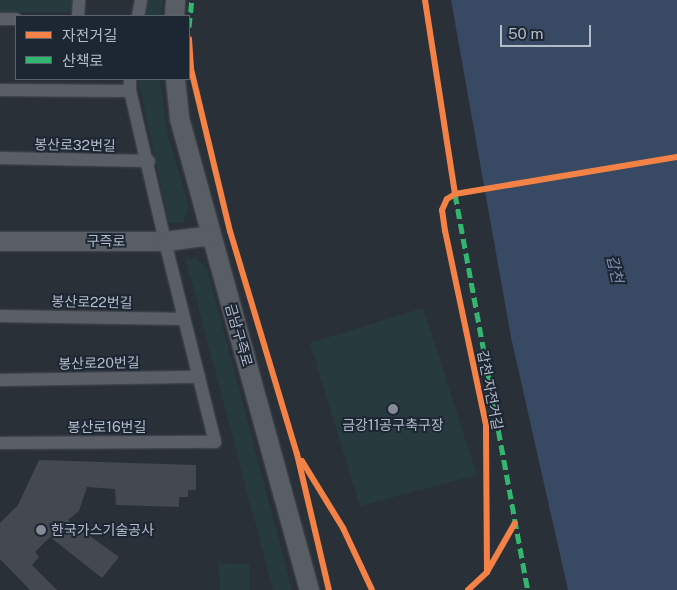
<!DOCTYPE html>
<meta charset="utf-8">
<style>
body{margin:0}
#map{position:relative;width:677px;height:590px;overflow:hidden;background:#2a3038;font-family:"Public Sans","Noto Sans KR",sans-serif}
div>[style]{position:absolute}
.green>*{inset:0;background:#273a3e}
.water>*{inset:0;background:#384963}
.building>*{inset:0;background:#444950}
.roads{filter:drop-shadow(0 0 1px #484c53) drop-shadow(0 0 1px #484c53)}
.minor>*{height:12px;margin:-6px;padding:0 6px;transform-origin:6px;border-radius:6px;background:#5a5e66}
.secondary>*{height:19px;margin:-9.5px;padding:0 9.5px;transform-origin:9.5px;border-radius:9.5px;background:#595d64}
.quiet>*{height:5px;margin-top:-2.5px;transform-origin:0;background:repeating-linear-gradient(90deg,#33b770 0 10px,transparent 0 15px)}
.cycleway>*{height:6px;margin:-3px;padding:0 3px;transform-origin:3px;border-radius:3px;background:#f48246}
.dots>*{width:14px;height:14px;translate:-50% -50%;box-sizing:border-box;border:2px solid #1d2633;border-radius:50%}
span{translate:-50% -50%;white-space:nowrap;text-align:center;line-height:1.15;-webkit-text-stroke:4px #1d2633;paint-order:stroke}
.street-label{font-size:14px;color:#b4bcc9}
.poi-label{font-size:14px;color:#b4bcc9}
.left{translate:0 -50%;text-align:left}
.water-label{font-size:15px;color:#7c92b1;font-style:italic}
.legend{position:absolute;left:15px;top:15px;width:175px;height:65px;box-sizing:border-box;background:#1d2633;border:1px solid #59626f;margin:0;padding:6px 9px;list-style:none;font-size:15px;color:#b4bcc9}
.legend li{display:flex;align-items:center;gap:10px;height:25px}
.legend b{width:25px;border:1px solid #59626f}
.scale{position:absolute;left:500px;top:25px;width:91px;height:22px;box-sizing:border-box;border:2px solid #b4bcc9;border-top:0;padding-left:6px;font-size:15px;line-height:18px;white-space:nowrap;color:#b4bcc9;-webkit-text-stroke:4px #1d2633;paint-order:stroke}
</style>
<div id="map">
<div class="green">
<i style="clip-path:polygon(0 0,75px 0,74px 9px,68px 12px,0 12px)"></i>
<i style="clip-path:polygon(147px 0,163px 0,161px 16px,145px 16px)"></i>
<i style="clip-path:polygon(138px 79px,160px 79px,167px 132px,189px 207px,183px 223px,169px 223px)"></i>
<i style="clip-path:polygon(196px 258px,207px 268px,292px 590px,273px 590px,186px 260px)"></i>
<i style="clip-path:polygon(423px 308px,477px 475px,360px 506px,310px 343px)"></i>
<i style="clip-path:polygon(219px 563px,249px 564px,249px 590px,220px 590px)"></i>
</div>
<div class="water">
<i style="clip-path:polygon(451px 0,677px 0,677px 590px,568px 590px,511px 337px)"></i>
</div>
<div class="building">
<i style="clip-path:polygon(39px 460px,196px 465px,196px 490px,188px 490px,188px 497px,179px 497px,179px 507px,116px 505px,115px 489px,87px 487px,79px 511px,68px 520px,119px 557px,102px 578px,50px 537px,35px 552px,39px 557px,32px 565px,57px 590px,30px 590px,0 559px,0 523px,18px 505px)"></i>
</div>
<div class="roads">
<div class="minor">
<i style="left:78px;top:16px;width:16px;rotate:-86deg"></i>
<i style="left:138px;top:16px;width:16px;rotate:-79deg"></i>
<i style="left:0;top:19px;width:16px"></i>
<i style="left:0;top:90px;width:130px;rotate:0.4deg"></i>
<i style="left:0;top:158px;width:149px;rotate:1.2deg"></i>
<i style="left:0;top:316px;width:184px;rotate:0.9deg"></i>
<i style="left:0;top:380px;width:199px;rotate:-0.9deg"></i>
<i style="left:0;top:443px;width:215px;rotate:-0.3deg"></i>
<i style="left:215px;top:442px;width:207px;rotate:-104deg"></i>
<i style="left:165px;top:241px;width:154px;rotate:-103.1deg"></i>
<i style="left:130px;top:91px;width:12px;rotate:-90deg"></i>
</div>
<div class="secondary">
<i style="left:174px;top:16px;width:16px;rotate:-86deg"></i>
<i style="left:175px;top:79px;width:39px;rotate:84deg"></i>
<i style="left:179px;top:118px;width:490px;rotate:74.6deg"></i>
<i style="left:0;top:241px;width:165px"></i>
<i style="left:165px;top:241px;width:46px;rotate:-7.4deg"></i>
</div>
</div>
<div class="quiet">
<i style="left:189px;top:27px;width:27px;rotate:-84deg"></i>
<i style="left:455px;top:194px;width:403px;rotate:79.6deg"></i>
</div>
<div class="cycleway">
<i style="left:425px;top:0;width:196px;rotate:81.2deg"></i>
<i style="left:189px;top:39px;width:30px;rotate:86deg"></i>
<i style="left:191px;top:69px;width:167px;rotate:76.5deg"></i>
<i style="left:230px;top:231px;width:233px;rotate:73.3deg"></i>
<i style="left:297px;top:454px;width:140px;rotate:76.8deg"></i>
<i style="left:302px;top:461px;width:79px;rotate:58.5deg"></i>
<i style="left:343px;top:528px;width:68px;rotate:64.9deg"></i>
<i style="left:487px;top:572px;width:147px;rotate:-90.4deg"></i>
<i style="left:486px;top:425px;width:198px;rotate:-101.9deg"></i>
<i style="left:445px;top:231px;width:21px;rotate:-98deg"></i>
<i style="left:442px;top:210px;width:12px;rotate:-66deg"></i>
<i style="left:447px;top:199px;width:9px;rotate:-32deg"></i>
<i style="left:455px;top:194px;width:225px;rotate:-9.5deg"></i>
<i style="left:468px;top:590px;width:26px;rotate:-43deg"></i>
<i style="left:487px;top:572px;width:56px;rotate:-60.3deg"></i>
</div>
<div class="dots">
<i style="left:393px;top:409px;background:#848b96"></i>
<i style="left:41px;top:530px;background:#848b96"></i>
</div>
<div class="street-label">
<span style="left:75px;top:145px;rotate:1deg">봉산로32번길</span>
<span style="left:106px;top:241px">구즉로</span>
<span style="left:92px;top:302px;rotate:1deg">봉산로22번길</span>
<span style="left:239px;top:335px;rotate:74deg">금남구즉로</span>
<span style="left:99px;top:363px;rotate:-1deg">봉산로20번길</span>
<span style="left:490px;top:390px;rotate:79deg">갑천 자전거길</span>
<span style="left:107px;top:427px">봉산로16번길</span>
</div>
<div class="poi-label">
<span style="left:393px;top:425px">금강11공구축구장</span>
<span class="left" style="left:51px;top:530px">한국가스기술공사</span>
</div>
<div class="water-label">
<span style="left:615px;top:269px;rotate:77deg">갑천</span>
</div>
<ul class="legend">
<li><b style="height:6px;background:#f48246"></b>자전거길</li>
<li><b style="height:6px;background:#33b770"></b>산책로</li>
</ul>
<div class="scale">50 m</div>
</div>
